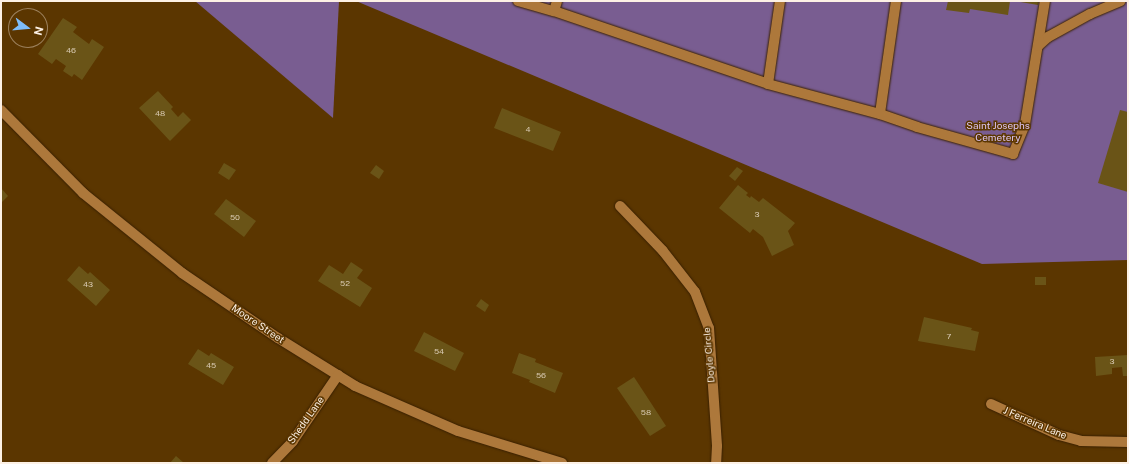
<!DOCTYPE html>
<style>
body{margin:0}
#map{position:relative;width:1129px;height:464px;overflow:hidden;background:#5b3600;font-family:"Public Sans",sans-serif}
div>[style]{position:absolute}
.green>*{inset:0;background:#795d91}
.building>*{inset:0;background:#6a5417}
.roads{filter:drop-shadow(0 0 1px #392000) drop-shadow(0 0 1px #392000)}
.lane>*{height:10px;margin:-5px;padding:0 5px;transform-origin:5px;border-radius:5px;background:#ad783b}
.street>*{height:10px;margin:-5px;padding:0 5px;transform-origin:5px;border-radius:5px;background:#ad783b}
span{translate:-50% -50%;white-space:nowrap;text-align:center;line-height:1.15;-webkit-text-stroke:3px #5b3600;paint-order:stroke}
.number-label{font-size:8px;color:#d8cab2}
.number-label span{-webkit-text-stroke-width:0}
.park-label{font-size:10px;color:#ddc5f3}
.street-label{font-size:10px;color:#fdf1e5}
.frame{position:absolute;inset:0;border:2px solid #fdf1e5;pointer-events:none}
.north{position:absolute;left:8px;top:8px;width:40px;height:40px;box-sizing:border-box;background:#5b3600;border:1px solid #9c815c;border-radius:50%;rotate:106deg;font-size:11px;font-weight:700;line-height:16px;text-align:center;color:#fdf1e5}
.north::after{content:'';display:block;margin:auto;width:14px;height:18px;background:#7ebdf9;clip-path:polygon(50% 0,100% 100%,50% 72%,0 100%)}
</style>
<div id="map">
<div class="green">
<i style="clip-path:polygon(195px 1px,339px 1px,333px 118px)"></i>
<i style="clip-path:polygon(356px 1px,1128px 1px,1128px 260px,982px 264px)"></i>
</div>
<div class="building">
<i style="clip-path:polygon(948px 1px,1010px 1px,1008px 15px,970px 9px,969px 13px,946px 10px)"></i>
<i style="clip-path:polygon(1014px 1px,1039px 1px,1038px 5px)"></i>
<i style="clip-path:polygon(63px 18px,77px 27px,73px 32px,89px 44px,92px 39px,104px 47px,82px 80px,74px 74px,72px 77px,63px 71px,66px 66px,56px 59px,52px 64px,38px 54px)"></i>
<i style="clip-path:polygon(158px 91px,173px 107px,171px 109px,178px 117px,183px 112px,191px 120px,170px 141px,139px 108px)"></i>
<i style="clip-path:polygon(502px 108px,561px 132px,553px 151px,494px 128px)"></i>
<i style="clip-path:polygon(1120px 110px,1128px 112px,1128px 192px,1098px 183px)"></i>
<i style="clip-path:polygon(224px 163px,236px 170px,229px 180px,218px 173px)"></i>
<i style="clip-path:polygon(376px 165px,384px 171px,379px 179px,370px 173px)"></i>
<i style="clip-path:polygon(737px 167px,743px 171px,735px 181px,729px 176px)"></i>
<i style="clip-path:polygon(738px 185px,748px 193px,746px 195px,750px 198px,751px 196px,759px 202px,763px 198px,795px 223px,788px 231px,794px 245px,772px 256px,763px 237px,753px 229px,750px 233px,719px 208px)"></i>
<i style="clip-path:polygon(1px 188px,8px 196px,1px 203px)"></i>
<i style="clip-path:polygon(226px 199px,256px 221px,244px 237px,214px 214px)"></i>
<i style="clip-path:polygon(351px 262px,363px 270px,357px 278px,372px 288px,360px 307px,318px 281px,329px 265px,343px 274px)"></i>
<i style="clip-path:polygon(79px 266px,88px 274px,90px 272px,110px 290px,96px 306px,67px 280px)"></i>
<i style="clip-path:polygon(1035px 277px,1046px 277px,1046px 285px,1035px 285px)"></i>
<i style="clip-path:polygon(481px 299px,489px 305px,485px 312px,476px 306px)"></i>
<i style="clip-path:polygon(924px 317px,972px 328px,971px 330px,979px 332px,975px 351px,918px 341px)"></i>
<i style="clip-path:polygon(424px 332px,464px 353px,455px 371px,414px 351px)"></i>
<i style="clip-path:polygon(198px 349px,209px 356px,211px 353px,234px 367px,223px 385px,188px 364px)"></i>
<i style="clip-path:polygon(519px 353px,536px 359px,535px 362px,563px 373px,555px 393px,529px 382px,530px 380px,512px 373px)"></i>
<i style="clip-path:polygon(1128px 355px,1128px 376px,1123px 376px,1122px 367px,1112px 368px,1112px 374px,1096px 376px,1095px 357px)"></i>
<i style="clip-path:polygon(634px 377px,666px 426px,650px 436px,617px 388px)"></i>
<i style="clip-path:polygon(176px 456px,184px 463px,170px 463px)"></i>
</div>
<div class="roads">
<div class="lane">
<i style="left:518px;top:1px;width:37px;rotate:16deg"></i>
<i style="left:554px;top:11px;width:226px;rotate:18.8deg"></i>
<i style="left:768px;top:84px;width:84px;rotate:-81.8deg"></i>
<i style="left:896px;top:1px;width:114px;rotate:98.1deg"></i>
<i style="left:880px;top:114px;width:39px;rotate:19deg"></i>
<i style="left:917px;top:127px;width:100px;rotate:15.7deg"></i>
<i style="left:1013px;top:154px;width:32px;rotate:-68deg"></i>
<i style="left:1025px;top:124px;width:125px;rotate:-80.8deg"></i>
<i style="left:554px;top:11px;width:10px;rotate:-73deg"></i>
<i style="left:1038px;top:46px;width:13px;rotate:-42deg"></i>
<i style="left:1048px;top:37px;width:48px;rotate:-28.7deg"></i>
<i style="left:1090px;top:14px;width:33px;rotate:-23deg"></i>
<i style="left:768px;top:84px;width:116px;rotate:15deg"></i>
</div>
<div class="street">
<i style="left:1px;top:110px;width:117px;rotate:45.3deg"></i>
<i style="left:83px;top:193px;width:127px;rotate:38.9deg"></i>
<i style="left:182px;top:273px;width:116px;rotate:34.1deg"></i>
<i style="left:278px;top:338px;width:91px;rotate:31.9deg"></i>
<i style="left:355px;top:386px;width:112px;rotate:23.6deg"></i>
<i style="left:458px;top:431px;width:109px;rotate:17.1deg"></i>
<i style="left:620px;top:206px;width:62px;rotate:46.3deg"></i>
<i style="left:663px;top:251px;width:52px;rotate:52deg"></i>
<i style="left:695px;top:292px;width:39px;rotate:69deg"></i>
<i style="left:709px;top:328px;width:118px;rotate:86.1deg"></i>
<i style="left:717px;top:446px;width:17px;rotate:93deg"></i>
<i style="left:991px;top:404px;width:75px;rotate:24.5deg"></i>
<i style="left:1059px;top:435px;width:23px;rotate:15deg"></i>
<i style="left:1081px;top:441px;width:47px;rotate:1.2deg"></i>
<i style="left:272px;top:463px;width:30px;rotate:-46deg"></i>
<i style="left:293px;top:441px;width:80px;rotate:-55.7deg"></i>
</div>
</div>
<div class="number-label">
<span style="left:71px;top:51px">46</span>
<span style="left:160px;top:114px">48</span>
<span style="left:528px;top:130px">4</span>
<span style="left:757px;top:215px">3</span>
<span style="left:235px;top:218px">50</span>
<span style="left:345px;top:284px">52</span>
<span style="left:88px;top:285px">43</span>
<span style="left:949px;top:337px">7</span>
<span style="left:439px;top:352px">54</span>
<span style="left:1112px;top:362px">3</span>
<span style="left:211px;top:366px">45</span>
<span style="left:541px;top:376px">56</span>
<span style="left:646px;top:413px">58</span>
</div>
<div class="park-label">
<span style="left:998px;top:131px">Saint Josephs<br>Cemetery</span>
</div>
<div class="street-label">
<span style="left:258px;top:324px;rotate:34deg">Moore Street</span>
<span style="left:709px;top:355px;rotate:-95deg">Doyle Circle</span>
<span style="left:306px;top:420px;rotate:-55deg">Shedd Lane</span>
<span style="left:1035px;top:423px;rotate:23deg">J Ferreira Lane</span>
</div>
<div class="frame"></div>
<div class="north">N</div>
</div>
